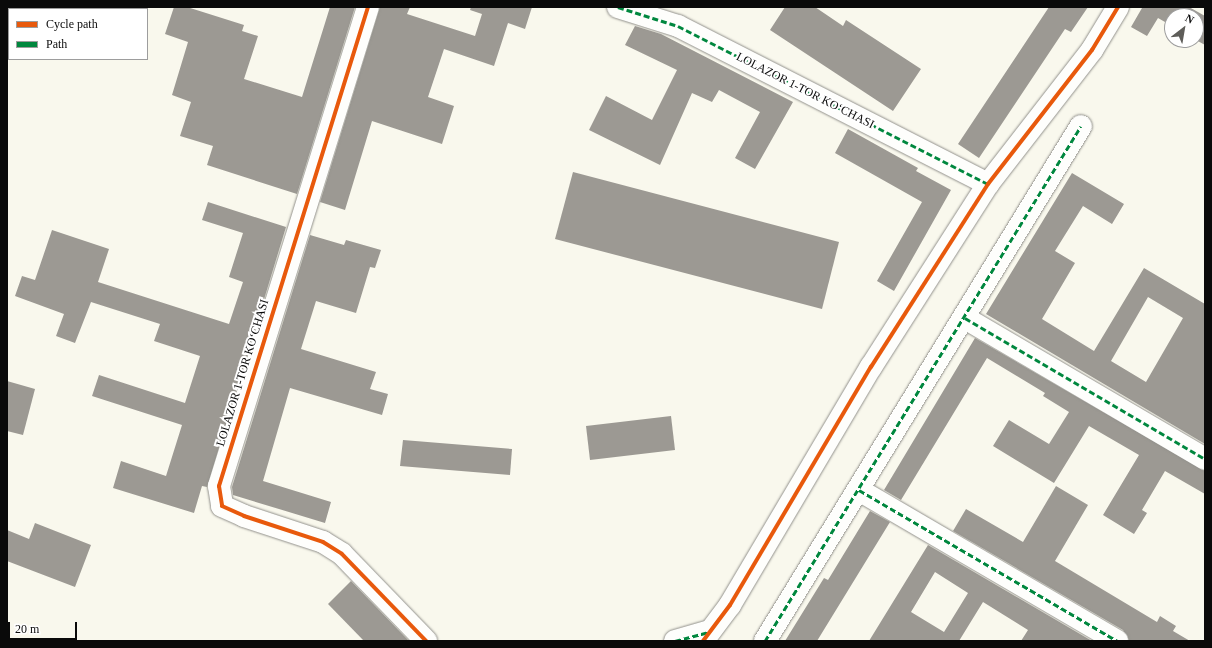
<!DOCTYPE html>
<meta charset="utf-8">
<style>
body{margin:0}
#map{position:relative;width:1212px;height:648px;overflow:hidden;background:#f9f8ed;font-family:Georgia,serif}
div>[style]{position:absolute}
.building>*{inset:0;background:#9c9993}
.roads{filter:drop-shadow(0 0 1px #92918c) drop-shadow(0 0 1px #92918c)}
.minor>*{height:22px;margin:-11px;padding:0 11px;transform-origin:11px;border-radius:11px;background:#fefefc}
.quiet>*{height:3px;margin-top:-1.5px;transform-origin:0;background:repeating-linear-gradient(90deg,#00873e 0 6px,transparent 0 9px)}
.cycleway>*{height:4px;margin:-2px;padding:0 2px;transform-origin:2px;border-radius:2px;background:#e8590c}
span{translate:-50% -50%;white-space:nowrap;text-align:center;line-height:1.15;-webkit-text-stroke:4px #fff;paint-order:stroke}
.street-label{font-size:12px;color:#0a0a0a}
.frame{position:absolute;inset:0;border:8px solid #0a0a0a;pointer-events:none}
.legend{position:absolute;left:8px;top:8px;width:140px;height:52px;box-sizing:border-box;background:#fff;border:1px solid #9d9d9d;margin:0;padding:5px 7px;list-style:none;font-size:12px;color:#0a0a0a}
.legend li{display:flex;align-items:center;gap:8px;height:20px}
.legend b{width:20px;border:1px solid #9d9d9d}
.north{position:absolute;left:1164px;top:8px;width:40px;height:40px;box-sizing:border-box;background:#fff;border:1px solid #9d9d9d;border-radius:50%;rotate:31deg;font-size:11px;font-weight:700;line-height:16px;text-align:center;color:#0a0a0a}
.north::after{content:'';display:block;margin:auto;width:14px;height:18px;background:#5e5d59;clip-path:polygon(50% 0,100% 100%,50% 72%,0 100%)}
.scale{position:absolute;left:8px;top:622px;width:69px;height:18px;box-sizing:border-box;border:2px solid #0a0a0a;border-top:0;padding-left:5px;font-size:12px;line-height:14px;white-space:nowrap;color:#0a0a0a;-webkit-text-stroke:3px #fff;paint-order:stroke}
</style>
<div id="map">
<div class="building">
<i style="clip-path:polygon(174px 7px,187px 7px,244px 25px,242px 31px,258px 36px,244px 79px,302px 97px,330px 7px,355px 7px,297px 194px,207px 165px,213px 146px,180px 136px,191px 102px,172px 95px,188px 42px,165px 34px)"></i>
<i style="clip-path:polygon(380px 7px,410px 7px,407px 14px,475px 36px,482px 14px,470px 10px,471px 7px,532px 7px,525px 29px,508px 23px,494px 66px,444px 49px,428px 97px,454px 106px,442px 144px,372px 121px,345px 210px,320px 202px)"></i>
<i style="clip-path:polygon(785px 7px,815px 7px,843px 26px,846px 20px,921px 69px,893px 111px,770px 30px)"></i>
<i style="clip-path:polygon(1049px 7px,1088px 7px,1071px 32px,1065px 29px,979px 158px,958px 144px)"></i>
<i style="clip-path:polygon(1139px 7px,1189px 7px,1205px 16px,1205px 45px,1196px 40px,1196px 16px,1172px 16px,1172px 26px,1158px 18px,1147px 36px,1131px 27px,1142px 8px)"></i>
<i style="clip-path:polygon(635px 26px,661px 34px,793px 102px,755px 169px,735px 158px,760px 112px,719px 90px,712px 102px,692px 93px,660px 165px,589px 130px,606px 96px,652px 120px,677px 70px,625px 45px)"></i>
<i style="clip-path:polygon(848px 129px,918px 168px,916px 171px,951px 190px,894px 291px,877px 281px,922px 202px,835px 153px)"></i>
<i style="clip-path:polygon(573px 172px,839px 242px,822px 309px,555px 239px)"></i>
<i style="clip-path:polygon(evenodd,1072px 173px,1124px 204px,1112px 224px,1083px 206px,1055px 251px,1075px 263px,1042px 319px,1094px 351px,1144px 268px,1205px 304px,1205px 444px,986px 314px,1072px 173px,1148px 297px,1183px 318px,1146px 382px,1111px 361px,1148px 297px)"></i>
<i style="clip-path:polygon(208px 202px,286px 227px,207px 487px,202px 486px,194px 513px,113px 488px,121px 461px,166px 476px,182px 425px,92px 396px,99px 375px,185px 403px,200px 356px,154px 341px,160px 324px,91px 302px,75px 343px,56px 336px,64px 314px,15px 296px,22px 276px,35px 280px,52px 230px,109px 249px,98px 282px,229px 324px,243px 282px,229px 277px,243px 233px,202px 220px)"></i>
<i style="clip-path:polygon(310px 235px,344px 245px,346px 240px,381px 250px,375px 268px,370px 267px,356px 313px,316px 301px,301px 349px,376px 372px,370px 389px,388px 394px,382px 415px,290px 388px,263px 481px,331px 502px,325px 523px,233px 495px,232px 487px)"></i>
<i style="clip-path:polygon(975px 338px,1205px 471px,1205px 494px,1165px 471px,1142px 510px,1147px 513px,1134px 534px,1103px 515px,1139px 455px,1089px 426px,1054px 483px,993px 446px,1009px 420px,1049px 444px,1069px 412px,1043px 396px,1045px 393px,987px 358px,901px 500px,884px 490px)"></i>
<i style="clip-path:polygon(7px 381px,35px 389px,23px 435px,7px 431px)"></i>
<i style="clip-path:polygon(671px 416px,675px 450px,590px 460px,586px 426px)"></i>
<i style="clip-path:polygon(403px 440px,512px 449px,510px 475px,400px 466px)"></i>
<i style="clip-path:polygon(1056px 486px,1088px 505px,1055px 561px,1157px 622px,1160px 616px,1176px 626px,1173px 631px,1190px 641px,1129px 641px,1123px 630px,953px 531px,966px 509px,1023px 542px)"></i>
<i style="clip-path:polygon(870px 511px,890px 522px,817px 641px,785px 641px,824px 578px,828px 580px)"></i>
<i style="clip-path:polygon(35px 523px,91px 545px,75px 587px,7px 561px,7px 530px,29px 539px)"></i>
<i style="clip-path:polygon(evenodd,928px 545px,1092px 641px,1021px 641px,1028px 630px,983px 602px,959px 641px,869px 641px,928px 545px,935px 572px,968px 593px,944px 632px,911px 612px,935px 572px)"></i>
<i style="clip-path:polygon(351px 581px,409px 641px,364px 641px,328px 604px)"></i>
</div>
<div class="roads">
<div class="minor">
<i style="left:368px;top:7px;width:502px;rotate:107.28deg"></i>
<i style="left:219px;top:486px;width:20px;rotate:81deg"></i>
<i style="left:222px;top:506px;width:24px;rotate:24deg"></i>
<i style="left:244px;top:516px;width:83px;rotate:18.2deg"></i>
<i style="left:323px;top:542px;width:22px;rotate:32deg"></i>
<i style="left:342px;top:554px;width:121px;rotate:46deg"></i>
<i style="left:618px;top:7px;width:63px;rotate:17.6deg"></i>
<i style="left:678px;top:26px;width:348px;rotate:27deg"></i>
<i style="left:965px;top:318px;width:278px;rotate:30.4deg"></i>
<i style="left:859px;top:490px;width:299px;rotate:30.3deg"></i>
<i style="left:675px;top:641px;width:36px;rotate:-16deg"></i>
<i style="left:703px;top:641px;width:45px;rotate:-53.1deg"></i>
<i style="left:730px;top:605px;width:277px;rotate:-59.4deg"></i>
<i style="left:871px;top:367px;width:217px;rotate:-57.4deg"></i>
<i style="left:988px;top:184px;width:170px;rotate:-52.2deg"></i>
<i style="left:1092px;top:50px;width:50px;rotate:-58.8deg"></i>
<i style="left:765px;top:641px;width:604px;rotate:-58.47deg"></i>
</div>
</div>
<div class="quiet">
<i style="left:618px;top:7px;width:63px;rotate:17.6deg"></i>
<i style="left:678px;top:26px;width:348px;rotate:27deg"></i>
<i style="left:965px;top:318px;width:278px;rotate:30.4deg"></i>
<i style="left:859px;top:490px;width:299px;rotate:30.3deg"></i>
<i style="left:675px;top:641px;width:35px;rotate:-15deg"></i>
<i style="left:765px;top:641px;width:604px;rotate:-58.47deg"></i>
</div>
<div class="cycleway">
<i style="left:368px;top:7px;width:502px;rotate:107.28deg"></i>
<i style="left:219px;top:486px;width:20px;rotate:81deg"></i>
<i style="left:222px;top:506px;width:24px;rotate:24deg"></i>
<i style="left:244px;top:516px;width:83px;rotate:18.2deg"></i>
<i style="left:323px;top:542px;width:22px;rotate:32deg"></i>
<i style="left:342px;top:554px;width:121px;rotate:46deg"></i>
<i style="left:703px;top:641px;width:45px;rotate:-53.1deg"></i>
<i style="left:730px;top:605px;width:277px;rotate:-59.4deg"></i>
<i style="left:871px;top:367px;width:217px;rotate:-57.4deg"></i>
<i style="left:988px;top:184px;width:170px;rotate:-52.2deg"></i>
<i style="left:1092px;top:50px;width:50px;rotate:-58.8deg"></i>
</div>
<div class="street-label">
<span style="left:805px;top:91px;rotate:27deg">LOLAZOR 1-TOR KO‘CHASI</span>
<span style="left:243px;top:373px;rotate:-73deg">LOLAZOR 1-TOR KO‘CHASI</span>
</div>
<div class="frame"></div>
<ul class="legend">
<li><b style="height:5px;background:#e8590c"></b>Cycle path</li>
<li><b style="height:5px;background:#00873e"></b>Path</li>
</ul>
<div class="north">N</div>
<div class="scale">20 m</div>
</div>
